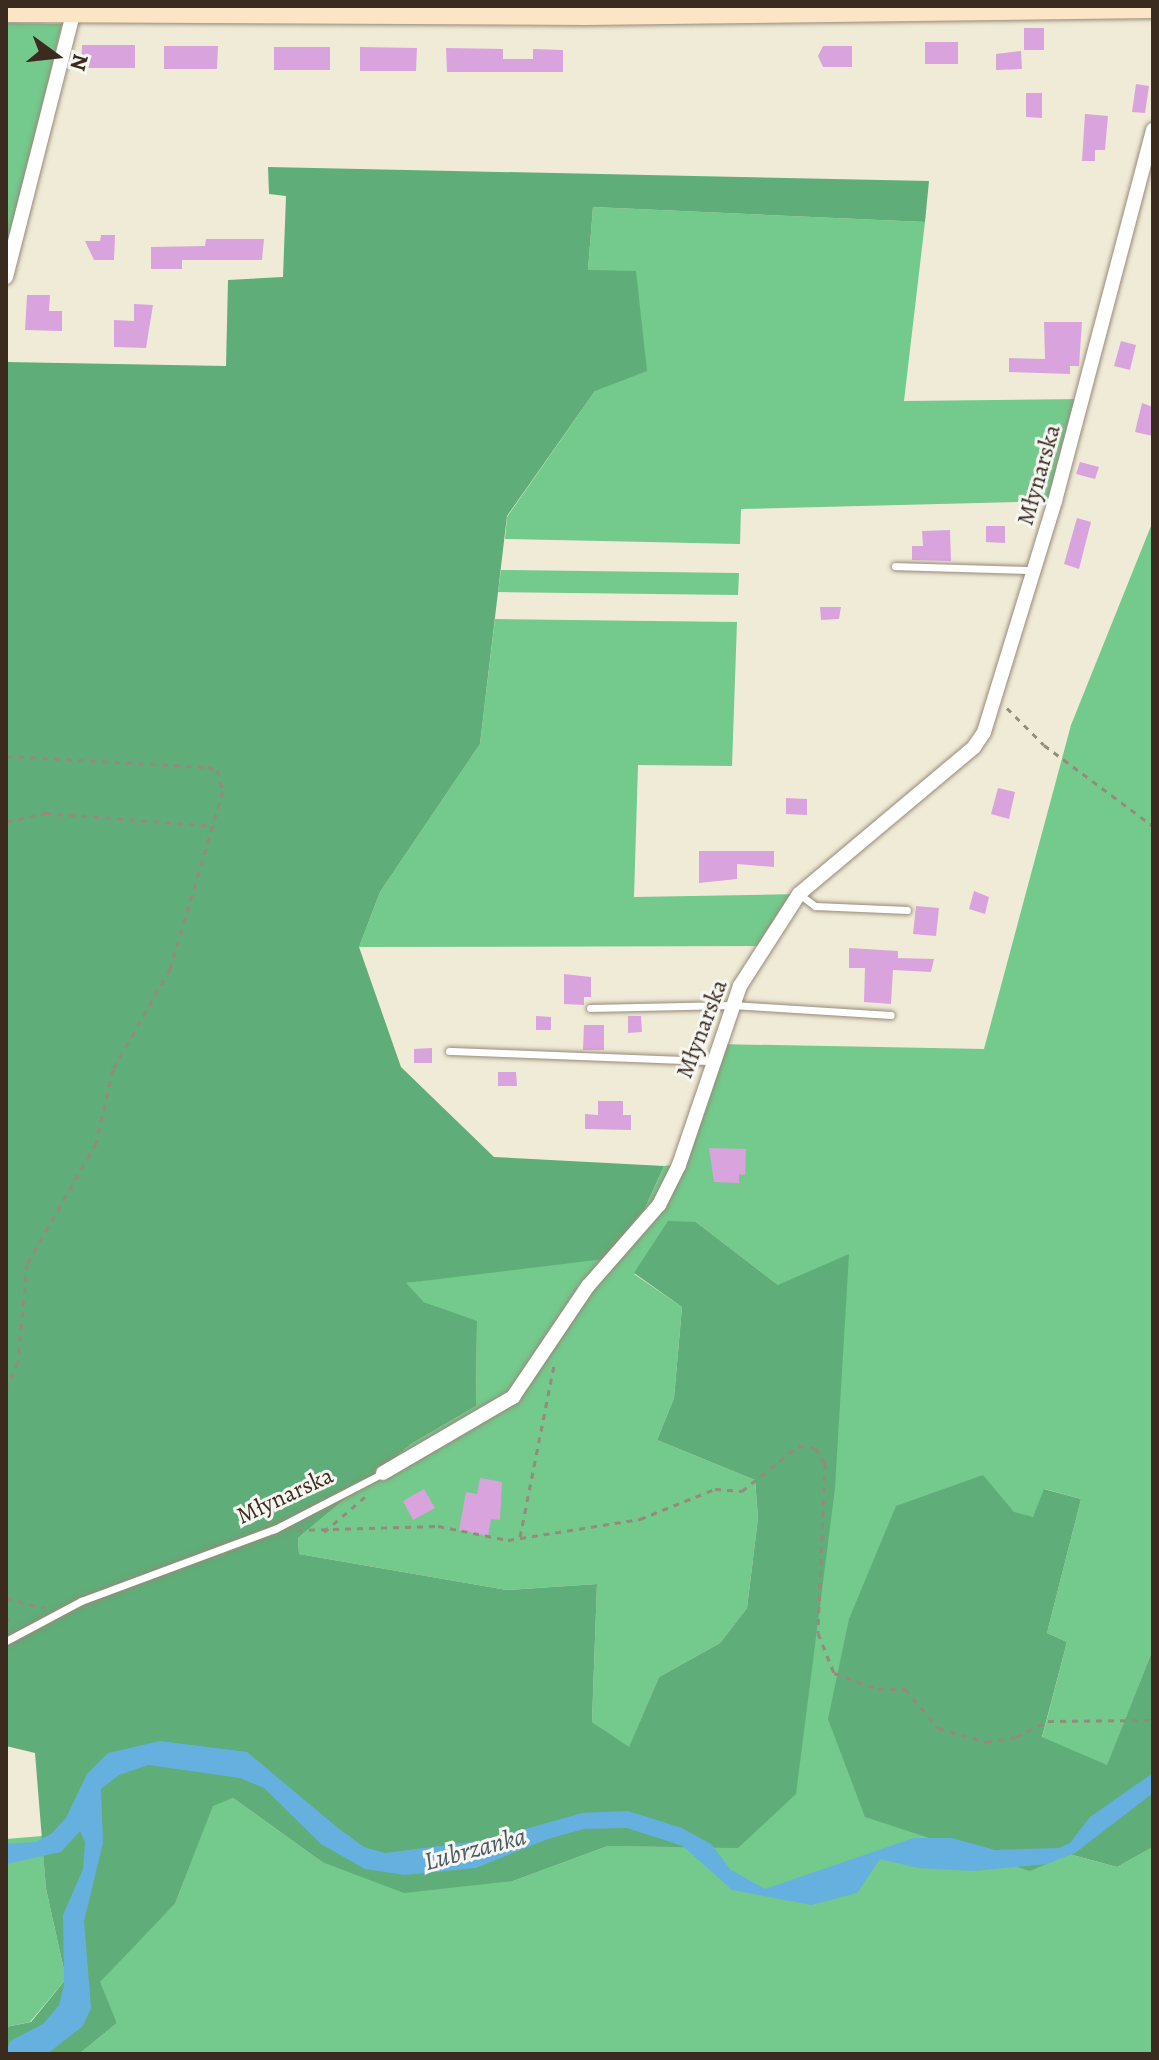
<!DOCTYPE html>
<meta charset="utf-8">
<style>
body{margin:0}
#map{position:relative;width:1159px;height:2060px;overflow:hidden;background:#f0ebd7;font-family:Alegreya,serif}
div>[style]{position:absolute}
.green>*{inset:0;background:#74c98d}
.forest>*{inset:0;background:#5fad78}
.water>*{inset:0;background:#66b0df}
.building>*{inset:0;background:#d9a4dd}
.path>*{height:3px;margin-top:-1.5px;transform-origin:0;background:repeating-linear-gradient(90deg,#968a7a 0 6px,transparent 0 12px)}
.roads{filter:drop-shadow(0 0 2px #968a7a) drop-shadow(0 0 2px #968a7a)}
.lane>*{height:7px;margin:-3.5px;padding:0 3.5px;transform-origin:3.5px;border-radius:3.5px;background:#fff}
.street>*{height:14px;margin:-7px;padding:0 7px;transform-origin:7px;border-radius:7px;background:#fff}
.secondary>*{height:20px;margin:-10px;padding:0 10px;transform-origin:10px;border-radius:10px;background:#fce5c4}
span{translate:-50% -50%;white-space:nowrap;text-align:center;line-height:1.15;-webkit-text-stroke:6px #f6f6f2;paint-order:stroke}
.street-label{font-size:24px;color:#3b2a1e}
.water-label{font-size:26px;color:#4a5962;font-style:italic}
.frame{position:absolute;inset:0;border:8px solid #3b2a1e;pointer-events:none}
.north{position:absolute;left:16px;top:16px;width:80px;height:80px;-webkit-text-stroke:6px #f6f6f2;paint-order:stroke;rotate:105deg;font-size:22px;font-weight:700;line-height:32px;text-align:center;color:#3b2a1e}
.north::after{content:'';display:block;margin:auto;width:28px;height:36px;background:#3b2a1e;clip-path:polygon(50% 0,100% 100%,50% 72%,0 100%)}
</style>
<div id="map">
<div class="green">
<i style="clip-path:polygon(6px 23px,62px 24px,6px 261px)"></i>
<i style="clip-path:polygon(593px 207px,925px 222px,904px 401px,1082px 399px,1055px 501px,741px 509px,740px 544px,505px 539px,507px 517px,595px 391px,588px 270px)"></i>
<i style="clip-path:polygon(1153px 521px,1153px 1649px,1107px 1766px,1042px 1738px,1067px 1642px,1047px 1633px,1081px 1499px,1045px 1489px,1034px 1517px,896px 1506px,1069px 1854px,1117px 1867px,1153px 1847px,1153px 2054px,79px 2054px,117px 2023px,99px 1982px,175px 1904px,213px 1805px,233px 1798px,322px 1862px,513px 1881px,608px 1846px,738px 1847px,778px 1285px,696px 1222px,634px 1274px,682px 1307px,674px 1398px,657px 1440px,755px 1480px,758px 1518px,747px 1608px,720px 1643px,659px 1677px,629px 1748px,592px 1722px,597px 1584px,507px 1590px,299px 1554px,298px 1538px,411px 1444px,476px 1406px,477px 1322px,424px 1302px,405px 1283px,498px 1270px,645px 1208px,664px 1166px,679px 1164px,716px 1044px,984px 1049px,1071px 725px)"></i>
<i style="clip-path:polygon(501px 570px,739px 573px,738px 595px,498px 592px)"></i>
<i style="clip-path:polygon(495px 619px,737px 622px,732px 766px,638px 765px,634px 897px,799px 894px,765px 946px,359px 947px,380px 892px,480px 744px)"></i>
<i style="clip-path:polygon(42px 1836px,46px 1889px,66px 1979px,30px 2022px,6px 2027px,6px 1839px)"></i>
</div>
<div class="forest">
<i style="clip-path:polygon(268px 167px,929px 181px,925px 222px,593px 207px,588px 270px,636px 271px,647px 371px,595px 391px,507px 516px,480px 744px,380px 892px,359px 947px,401px 1067px,494px 1157px,664px 1166px,645px 1208px,604px 1259px,406px 1283px,424px 1302px,477px 1321px,476px 1406px,411px 1444px,298px 1538px,299px 1554px,507px 1590px,597px 1584px,592px 1722px,629px 1747px,659px 1677px,720px 1643px,747px 1608px,758px 1518px,755px 1480px,657px 1440px,674px 1398px,682px 1307px,634px 1273px,668px 1221px,696px 1222px,778px 1285px,849px 1254px,835px 1488px,796px 1794px,738px 1848px,608px 1846px,513px 1881px,404px 1893px,322px 1862px,233px 1798px,213px 1806px,175px 1904px,100px 1982px,117px 2023px,79px 2054px,6px 2054px,6px 2027px,31px 2022px,66px 1979px,46px 1889px,35px 1753px,6px 1746px,6px 362px,226px 366px,228px 280px,283px 277px,286px 196px,269px 194px)"></i>
<i style="clip-path:polygon(983px 1475px,1014px 1512px,1033px 1517px,1044px 1489px,1081px 1499px,1047px 1633px,1067px 1642px,1042px 1737px,1107px 1765px,1153px 1649px,1153px 1847px,1117px 1867px,1069px 1854px,1030px 1871px,865px 1817px,828px 1719px,849px 1619px,896px 1506px)"></i>
</div>
<div class="water">
<i style="clip-path:polygon(160px 1741px,247px 1752px,338px 1828px,364px 1847px,385px 1853px,487px 1840px,582px 1813px,628px 1811px,682px 1828px,711px 1844px,731px 1870px,765px 1889px,914px 1838px,952px 1838px,995px 1850px,1059px 1848px,1070px 1843px,1090px 1817px,1153px 1773px,1153px 1793px,1075px 1853px,1047px 1864px,973px 1871px,918px 1868px,880px 1859px,857px 1893px,811px 1905px,732px 1890px,683px 1846px,627px 1828px,584px 1829px,548px 1839px,476px 1868px,404px 1875px,365px 1869px,321px 1844px,264px 1788px,240px 1778px,148px 1765px,119px 1775px,101px 1789px,103px 1843px,84px 1921px,91px 2008px,83px 2026px,47px 2054px,6px 2054px,10px 2041px,43px 2024px,59px 2005px,64px 1985px,63px 1915px,83px 1869px,85px 1842px,80px 1831px,61px 1852px,6px 1864px,6px 1844px,35px 1842px,51px 1834px,66px 1818px,87px 1774px,108px 1753px)"></i>
</div>
<div class="building">
<i style="clip-path:polygon(1024px 28px,1044px 28px,1044px 50px,1024px 50px)"></i>
<i style="clip-path:polygon(925px 42px,958px 42px,958px 64px,925px 64px)"></i>
<i style="clip-path:polygon(82px 45px,135px 45px,135px 68px,81px 68px)"></i>
<i style="clip-path:polygon(164px 46px,218px 46px,217px 69px,164px 69px)"></i>
<i style="clip-path:polygon(823px 46px,852px 46px,852px 67px,823px 67px,818px 56px)"></i>
<i style="clip-path:polygon(274px 47px,330px 47px,330px 70px,274px 70px)"></i>
<i style="clip-path:polygon(360px 47px,417px 48px,416px 71px,360px 71px)"></i>
<i style="clip-path:polygon(446px 48px,503px 49px,503px 59px,533px 59px,533px 49px,563px 50px,563px 72px,447px 72px)"></i>
<i style="clip-path:polygon(1021px 51px,1022px 69px,996px 70px,996px 54px)"></i>
<i style="clip-path:polygon(1136px 84px,1149px 86px,1145px 113px,1132px 112px)"></i>
<i style="clip-path:polygon(1026px 93px,1042px 93px,1042px 118px,1026px 117px)"></i>
<i style="clip-path:polygon(1085px 114px,1108px 116px,1105px 150px,1095px 150px,1095px 161px,1082px 161px)"></i>
<i style="clip-path:polygon(101px 235px,115px 235px,114px 260px,94px 260px,85px 241px,100px 241px)"></i>
<i style="clip-path:polygon(206px 239px,264px 239px,262px 260px,182px 260px,182px 269px,151px 269px,151px 247px,205px 246px)"></i>
<i style="clip-path:polygon(27px 295px,50px 295px,49px 311px,62px 311px,62px 331px,25px 330px)"></i>
<i style="clip-path:polygon(134px 304px,153px 305px,146px 348px,114px 347px,114px 320px,134px 321px)"></i>
<i style="clip-path:polygon(1044px 322px,1082px 322px,1079px 366px,1070px 366px,1070px 374px,1009px 372px,1009px 358px,1045px 359px)"></i>
<i style="clip-path:polygon(1121px 341px,1136px 345px,1130px 370px,1114px 366px)"></i>
<i style="clip-path:polygon(1142px 403px,1153px 407px,1153px 436px,1135px 432px)"></i>
<i style="clip-path:polygon(1080px 462px,1099px 467px,1095px 479px,1076px 474px)"></i>
<i style="clip-path:polygon(1077px 518px,1091px 522px,1079px 569px,1064px 564px)"></i>
<i style="clip-path:polygon(986px 526px,1005px 526px,1005px 543px,986px 542px)"></i>
<i style="clip-path:polygon(950px 530px,951px 561px,912px 560px,912px 546px,923px 546px,922px 531px)"></i>
<i style="clip-path:polygon(820px 607px,841px 607px,839px 619px,821px 620px)"></i>
<i style="clip-path:polygon(998px 788px,1015px 792px,1009px 819px,991px 814px)"></i>
<i style="clip-path:polygon(786px 798px,807px 799px,807px 815px,786px 814px)"></i>
<i style="clip-path:polygon(699px 851px,774px 851px,774px 867px,737px 864px,737px 879px,699px 883px)"></i>
<i style="clip-path:polygon(974px 891px,989px 897px,985px 914px,969px 909px)"></i>
<i style="clip-path:polygon(916px 906px,939px 908px,936px 936px,913px 934px)"></i>
<i style="clip-path:polygon(849px 948px,898px 951px,898px 958px,934px 959px,931px 972px,893px 970px,891px 1004px,864px 1002px,865px 968px,849px 968px)"></i>
<i style="clip-path:polygon(564px 974px,591px 977px,591px 997px,584px 997px,584px 1005px,564px 1004px)"></i>
<i style="clip-path:polygon(536px 1016px,551px 1017px,551px 1030px,536px 1030px)"></i>
<i style="clip-path:polygon(628px 1016px,641px 1016px,642px 1032px,628px 1033px)"></i>
<i style="clip-path:polygon(584px 1025px,604px 1025px,604px 1050px,583px 1050px)"></i>
<i style="clip-path:polygon(432px 1048px,432px 1063px,414px 1063px,414px 1049px)"></i>
<i style="clip-path:polygon(498px 1072px,516px 1072px,517px 1086px,498px 1086px)"></i>
<i style="clip-path:polygon(598px 1101px,623px 1101px,623px 1115px,631px 1115px,631px 1130px,585px 1129px,585px 1114px,598px 1115px)"></i>
<i style="clip-path:polygon(709px 1148px,746px 1149px,745px 1175px,739px 1174px,739px 1183px,714px 1182px)"></i>
<i style="clip-path:polygon(480px 1478px,502px 1482px,500px 1520px,491px 1519px,488px 1536px,459px 1530px,466px 1492px,477px 1494px)"></i>
<i style="clip-path:polygon(424px 1489px,435px 1508px,413px 1520px,403px 1501px)"></i>
</div>
<div class="path">
<i style="left:1007px;top:708px;width:52px;rotate:45deg"></i>
<i style="left:1044px;top:745px;width:136px;rotate:36.6deg"></i>
<i style="left:6px;top:756px;width:202px;rotate:3.1deg"></i>
<i style="left:208px;top:767px;width:9px;rotate:18deg"></i>
<i style="left:217px;top:770px;width:22px;rotate:74deg"></i>
<i style="left:223px;top:791px;width:186px;rotate:106.6deg"></i>
<i style="left:170px;top:969px;width:115px;rotate:119.7deg"></i>
<i style="left:113px;top:1069px;width:76px;rotate:102.9deg"></i>
<i style="left:96px;top:1143px;width:139px;rotate:119.7deg"></i>
<i style="left:27px;top:1264px;width:98px;rotate:95.2deg"></i>
<i style="left:18px;top:1362px;width:30px;rotate:114deg"></i>
<i style="left:6px;top:822px;width:40px;rotate:-13deg"></i>
<i style="left:45px;top:813px;width:170px;rotate:4.4deg"></i>
<i style="left:297px;top:1530px;width:141px;rotate:-1.6deg"></i>
<i style="left:438px;top:1526px;width:71px;rotate:11.3deg"></i>
<i style="left:508px;top:1540px;width:134px;rotate:-9deg"></i>
<i style="left:640px;top:1519px;width:81px;rotate:-21.8deg"></i>
<i style="left:715px;top:1489px;width:27px;rotate:4deg"></i>
<i style="left:742px;top:1491px;width:72px;rotate:-38.8deg"></i>
<i style="left:798px;top:1446px;width:17px;rotate:7deg"></i>
<i style="left:815px;top:1448px;width:18px;rotate:56deg"></i>
<i style="left:825px;top:1463px;width:170px;rotate:92.4deg"></i>
<i style="left:818px;top:1633px;width:43px;rotate:68.2deg"></i>
<i style="left:834px;top:1673px;width:47px;rotate:20deg"></i>
<i style="left:878px;top:1689px;width:27px"></i>
<i style="left:905px;top:1689px;width:51px;rotate:49.8deg"></i>
<i style="left:938px;top:1728px;width:50px;rotate:16.3deg"></i>
<i style="left:986px;top:1742px;width:30px;rotate:-9deg"></i>
<i style="left:1016px;top:1737px;width:36px;rotate:-27deg"></i>
<i style="left:1048px;top:1721px;width:105px;rotate:-0.5deg"></i>
<i style="left:324px;top:1532px;width:57px;rotate:-40.7deg"></i>
<i style="left:520px;top:1537px;width:175px;rotate:-78.8deg"></i>
<i style="left:6px;top:1598px;width:40px;rotate:14.4deg"></i>
<i style="left:6px;top:1616px;width:13px;rotate:61deg"></i>
</div>
<div class="roads">
<div class="lane">
<i style="left:895px;top:566px;width:138px;rotate:1.7deg"></i>
<i style="left:799px;top:894px;width:20px;rotate:37deg"></i>
<i style="left:815px;top:906px;width:92px;rotate:2.5deg"></i>
<i style="left:590px;top:1008px;width:142px;rotate:-1.2deg"></i>
<i style="left:732px;top:1005px;width:159px;rotate:3.6deg"></i>
<i style="left:449px;top:1051px;width:263px;rotate:2.2deg"></i>
<i style="left:6px;top:1641px;width:85px;rotate:-28.1deg"></i>
<i style="left:81px;top:1601px;width:207px;rotate:-20.4deg"></i>
<i style="left:275px;top:1529px;width:122px;rotate:-27.4deg"></i>
</div>
<div class="street">
<i style="left:6px;top:277px;width:275px;rotate:-75.7deg"></i>
<i style="left:383px;top:1473px;width:151px;rotate:-30.3deg"></i>
<i style="left:513px;top:1397px;width:134px;rotate:-56deg"></i>
<i style="left:588px;top:1286px;width:108px;rotate:-48.8deg"></i>
<i style="left:659px;top:1205px;width:45px;rotate:-63.4deg"></i>
<i style="left:679px;top:1165px;width:189px;rotate:-71.2deg"></i>
<i style="left:740px;top:986px;width:109px;rotate:-57.3deg"></i>
<i style="left:799px;top:894px;width:229px;rotate:-40deg"></i>
<i style="left:974px;top:747px;width:18px;rotate:-56deg"></i>
<i style="left:984px;top:732px;width:242px;rotate:-72.9deg"></i>
<i style="left:1055px;top:501px;width:384px;rotate:-75.2deg"></i>
</div>
<div class="secondary">
<i style="left:6px;top:12px;width:580px;rotate:0.3deg"></i>
<i style="left:586px;top:15px;width:567px;rotate:-0.71deg"></i>
</div>
</div>
<div class="street-label">
<span style="left:1039px;top:475px;rotate:-74deg">Młynarska</span>
<span style="left:702px;top:1029px;rotate:-69deg">Młynarska</span>
<span style="left:285px;top:1496px;rotate:-25deg">Młynarska</span>
</div>
<div class="water-label">
<span style="left:475px;top:1849px;rotate:-15deg">Lubrzanka</span>
</div>
<div class="frame"></div>
<div class="north">N</div>
</div>
